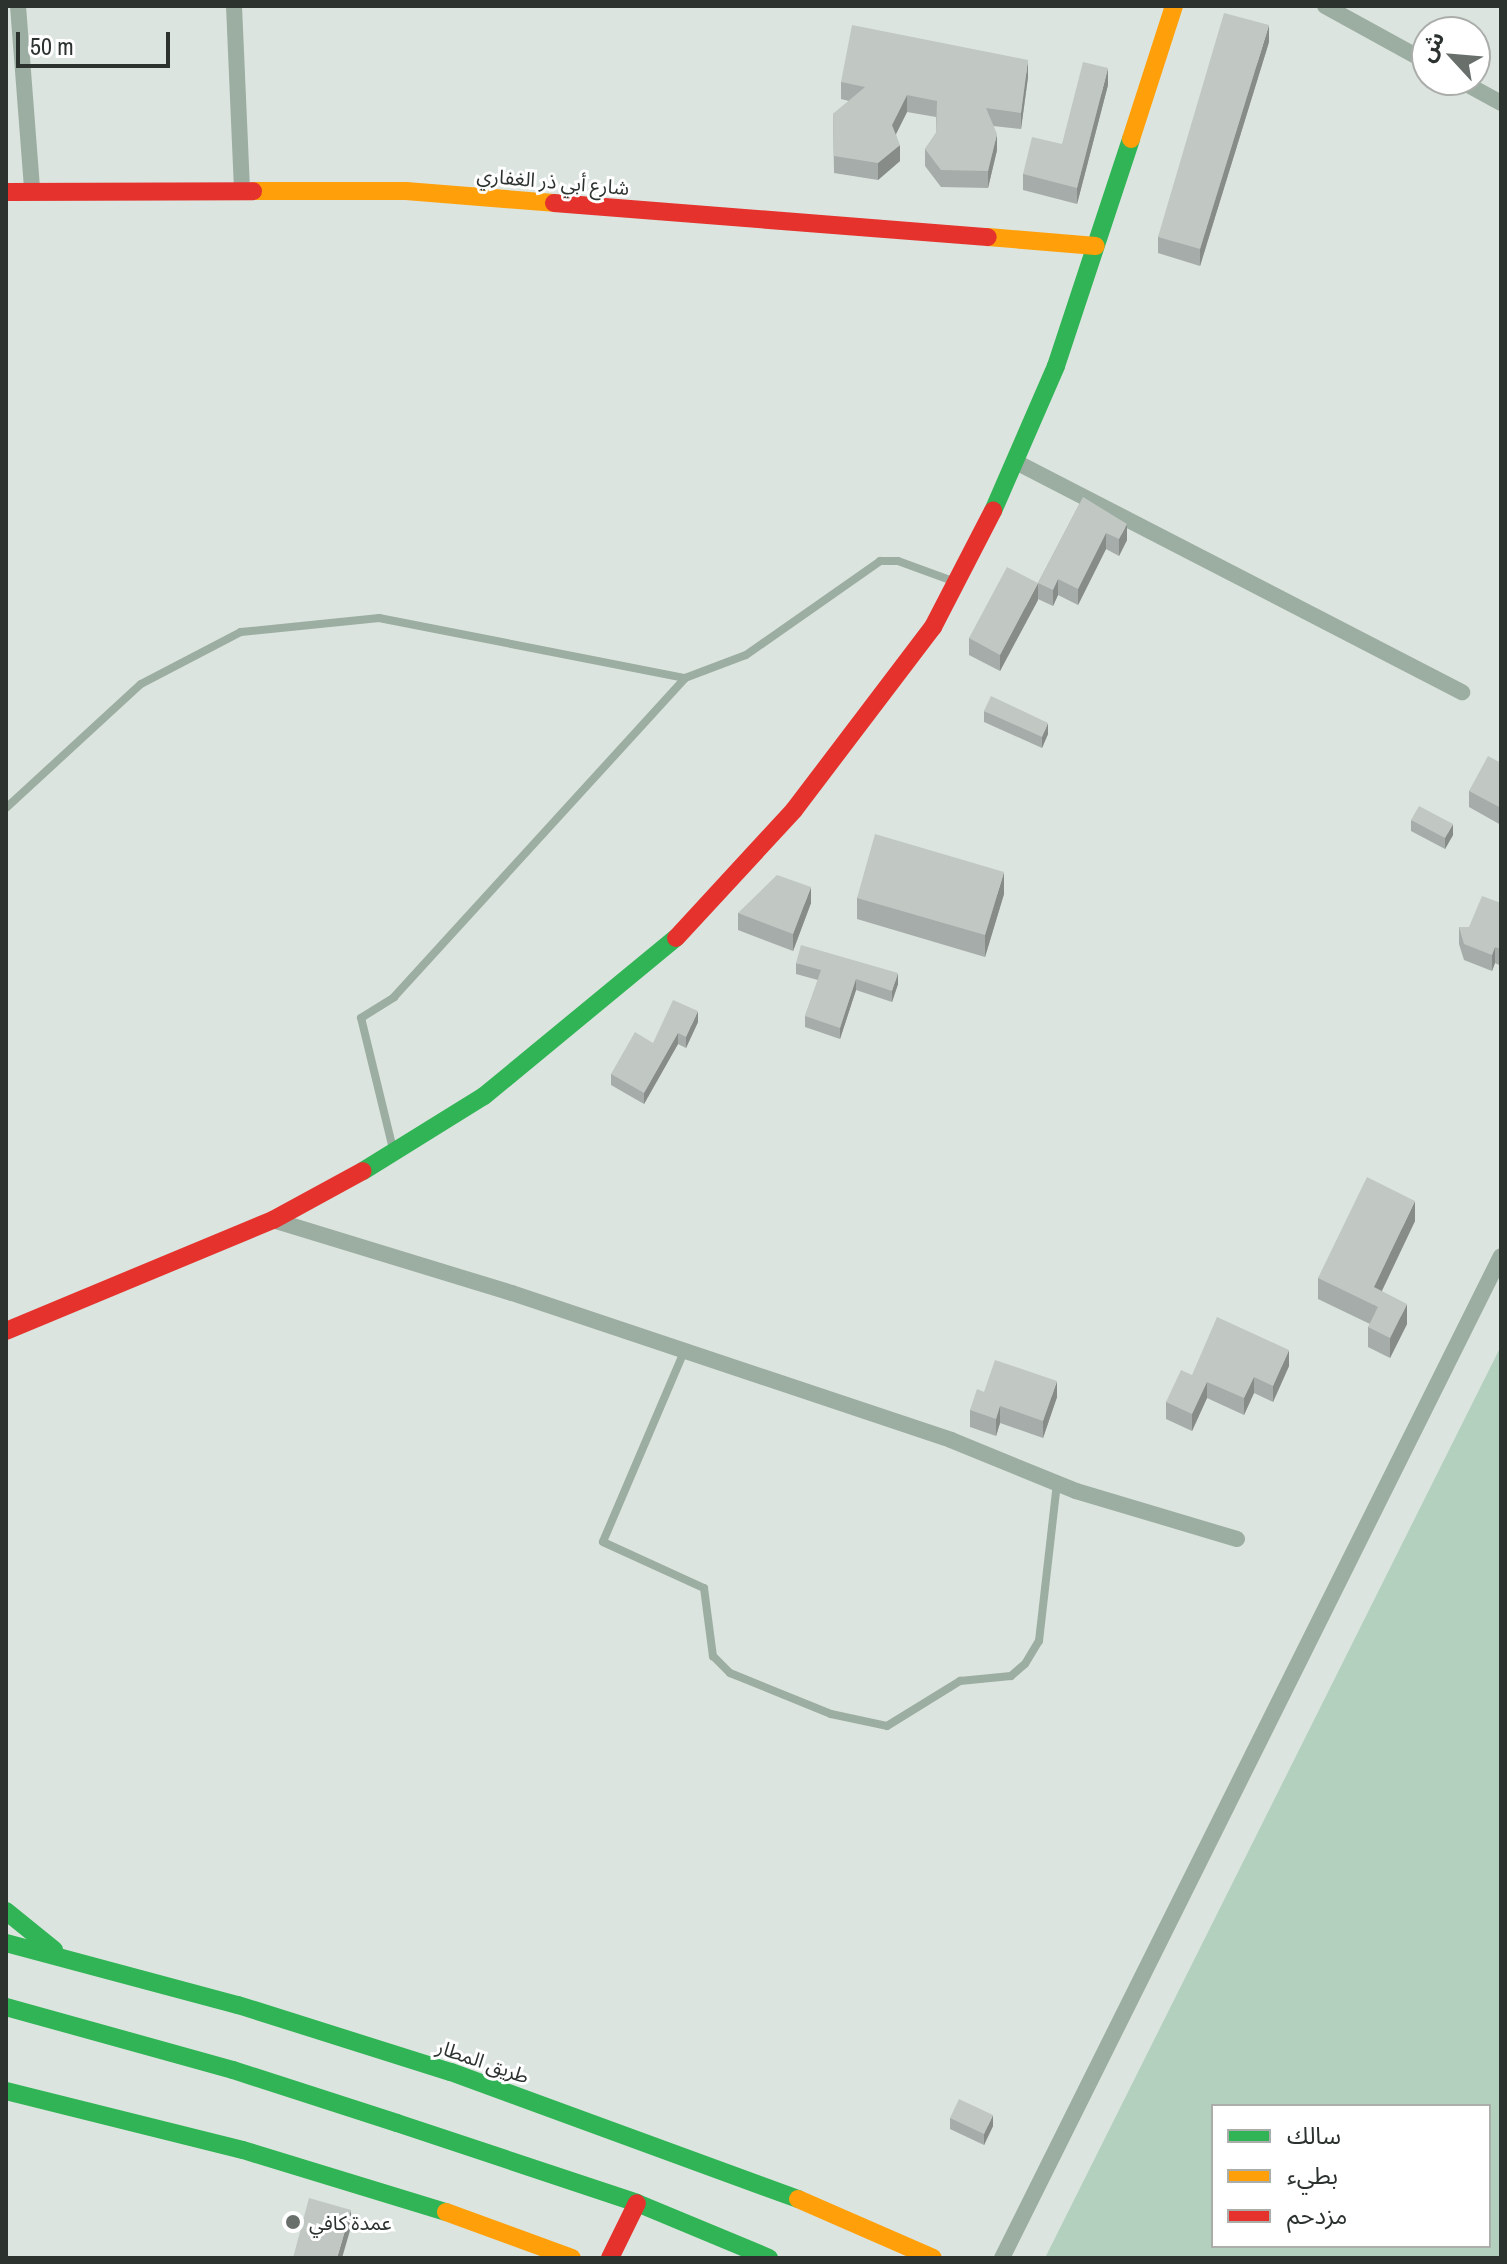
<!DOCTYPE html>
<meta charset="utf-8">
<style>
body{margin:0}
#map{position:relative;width:1507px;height:2264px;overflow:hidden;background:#dbe4de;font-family:"Archivo Narrow","Noto Sans Arabic",sans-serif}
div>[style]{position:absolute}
.green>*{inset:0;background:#b3d0bf}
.lane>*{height:8px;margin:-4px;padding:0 4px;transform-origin:4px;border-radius:4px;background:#9cada2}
.street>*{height:16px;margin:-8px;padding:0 8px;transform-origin:8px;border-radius:8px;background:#9cada2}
.fast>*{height:18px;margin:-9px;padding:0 9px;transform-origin:9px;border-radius:9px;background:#30b455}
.slow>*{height:18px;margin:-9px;padding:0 9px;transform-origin:9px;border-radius:9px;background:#ff9f0a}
.jam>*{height:18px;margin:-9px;padding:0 9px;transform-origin:9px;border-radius:9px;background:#e5322d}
.wall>*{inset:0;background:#a6aca9}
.shaded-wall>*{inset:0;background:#878c89}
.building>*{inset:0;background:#c1c8c4}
.dots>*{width:22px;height:22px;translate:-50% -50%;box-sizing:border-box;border:4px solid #fff;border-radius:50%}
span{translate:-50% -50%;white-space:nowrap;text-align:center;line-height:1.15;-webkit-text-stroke:6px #fff;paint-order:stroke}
.street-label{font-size:20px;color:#2c322e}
.poi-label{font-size:20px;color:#2c322e}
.left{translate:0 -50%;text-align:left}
.frame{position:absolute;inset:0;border:8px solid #2c322e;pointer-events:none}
.legend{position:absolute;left:1211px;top:2104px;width:280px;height:144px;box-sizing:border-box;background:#fff;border:2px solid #abadab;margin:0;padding:10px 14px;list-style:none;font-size:24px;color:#2c322e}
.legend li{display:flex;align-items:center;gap:16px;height:40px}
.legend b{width:40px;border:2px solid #abadab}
.north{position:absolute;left:1411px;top:16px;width:80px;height:80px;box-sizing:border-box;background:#fff;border:2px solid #abadab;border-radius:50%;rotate:296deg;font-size:22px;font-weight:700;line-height:32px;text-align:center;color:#2c322e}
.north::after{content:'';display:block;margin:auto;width:28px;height:36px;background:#69706c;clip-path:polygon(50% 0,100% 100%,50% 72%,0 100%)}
.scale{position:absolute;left:16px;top:32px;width:154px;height:36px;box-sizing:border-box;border:4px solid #2c322e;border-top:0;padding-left:10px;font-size:24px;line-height:28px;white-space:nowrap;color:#2c322e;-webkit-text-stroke:6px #fff;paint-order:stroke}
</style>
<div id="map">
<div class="green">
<i style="clip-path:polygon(evenodd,1501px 1346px,1501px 2258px,1045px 2258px,1501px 1346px,1213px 2106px,1489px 2106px,1489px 2246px,1213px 2246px,1213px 2106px)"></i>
</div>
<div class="lane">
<i style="left:6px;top:808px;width:183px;rotate:-42.6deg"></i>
<i style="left:141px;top:684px;width:113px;rotate:-27.5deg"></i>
<i style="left:241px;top:632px;width:139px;rotate:-5.8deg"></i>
<i style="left:379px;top:618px;width:312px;rotate:11.1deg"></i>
<i style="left:685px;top:678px;width:65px;rotate:-20.7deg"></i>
<i style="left:746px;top:655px;width:164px;rotate:-35deg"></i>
<i style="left:880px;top:561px;width:18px"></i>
<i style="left:898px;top:561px;width:59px;rotate:20deg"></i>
<i style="left:394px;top:1153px;width:139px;rotate:-103.7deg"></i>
<i style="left:361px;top:1018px;width:39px;rotate:-32deg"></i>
<i style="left:394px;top:997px;width:432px;rotate:-47.6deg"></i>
<i style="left:683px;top:1354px;width:204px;rotate:113.1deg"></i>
<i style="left:603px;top:1542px;width:111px;rotate:24.5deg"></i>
<i style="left:704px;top:1588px;width:69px;rotate:82.5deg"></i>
<i style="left:713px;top:1656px;width:24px;rotate:45deg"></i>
<i style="left:730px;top:1673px;width:109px;rotate:22.1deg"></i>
<i style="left:831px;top:1714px;width:57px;rotate:12.1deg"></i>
<i style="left:887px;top:1726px;width:86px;rotate:-31.7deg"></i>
<i style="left:960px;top:1681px;width:51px;rotate:-5.6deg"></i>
<i style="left:1011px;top:1676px;width:18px;rotate:-41deg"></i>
<i style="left:1025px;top:1664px;width:27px;rotate:-59deg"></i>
<i style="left:1039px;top:1641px;width:158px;rotate:-83.5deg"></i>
</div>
<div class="street">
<i style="left:18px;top:6px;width:185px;rotate:85.6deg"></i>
<i style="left:234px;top:6px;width:184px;rotate:87.5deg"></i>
<i style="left:1325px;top:6px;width:116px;rotate:28.8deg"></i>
<i style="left:1459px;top:80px;width:48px;rotate:28.7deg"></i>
<i style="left:1018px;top:463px;width:500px;rotate:27.3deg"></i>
<i style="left:273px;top:1220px;width:250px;rotate:17deg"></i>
<i style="left:512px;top:1293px;width:463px;rotate:18.5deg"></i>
<i style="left:951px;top:1440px;width:135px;rotate:22.2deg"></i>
<i style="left:1076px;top:1491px;width:168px;rotate:16.6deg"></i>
<i style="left:1002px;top:2258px;width:1119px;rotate:-63.53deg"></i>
</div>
<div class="fast">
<i style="left:993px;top:511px;width:158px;rotate:-66.5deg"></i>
<i style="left:1056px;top:366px;width:239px;rotate:-71.7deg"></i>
<i style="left:363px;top:1171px;width:142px;rotate:-31.8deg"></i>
<i style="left:484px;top:1096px;width:249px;rotate:-39.5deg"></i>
<i style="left:6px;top:1911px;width:62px;rotate:39.1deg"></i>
<i style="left:6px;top:1943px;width:240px;rotate:15deg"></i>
<i style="left:238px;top:2005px;width:223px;rotate:17.5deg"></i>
<i style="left:451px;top:2072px;width:370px;rotate:20.1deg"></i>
<i style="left:6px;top:2007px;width:236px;rotate:15.5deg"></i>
<i style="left:233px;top:2070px;width:172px;rotate:17.9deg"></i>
<i style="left:397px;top:2123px;width:253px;rotate:18.4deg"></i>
<i style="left:637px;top:2203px;width:143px;rotate:22.6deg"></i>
<i style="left:6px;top:2091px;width:244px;rotate:14deg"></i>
<i style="left:243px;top:2150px;width:212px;rotate:17deg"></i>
</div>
<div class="slow">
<i style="left:1131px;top:139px;width:140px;rotate:-72.1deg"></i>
<i style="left:253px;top:191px;width:153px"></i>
<i style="left:406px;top:191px;width:148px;rotate:4.6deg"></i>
<i style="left:988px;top:237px;width:108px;rotate:4.8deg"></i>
<i style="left:798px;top:2199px;width:147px;rotate:23.6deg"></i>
<i style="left:446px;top:2212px;width:134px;rotate:20.1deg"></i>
</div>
<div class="jam">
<i style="left:6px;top:192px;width:247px;rotate:-0.2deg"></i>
<i style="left:554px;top:203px;width:435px;rotate:4.5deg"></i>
<i style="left:676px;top:938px;width:174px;rotate:-47.3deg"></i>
<i style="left:794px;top:810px;width:230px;rotate:-52.8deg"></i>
<i style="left:933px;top:627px;width:131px;rotate:-62.7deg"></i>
<i style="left:6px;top:1331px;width:289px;rotate:-22.6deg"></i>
<i style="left:273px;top:1220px;width:102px;rotate:-28.6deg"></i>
<i style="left:610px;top:2258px;width:61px;rotate:-63.9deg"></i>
</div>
<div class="wall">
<i style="clip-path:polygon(1269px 42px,1200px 266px,1158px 253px,1158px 237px)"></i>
<i style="clip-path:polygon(1028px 77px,1021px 129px,993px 126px,997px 150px,988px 188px,941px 187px,925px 166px,925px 149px,936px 133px,936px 117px,907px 112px,896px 134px,900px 161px,878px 180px,834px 173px,833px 114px,849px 101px,841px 99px,841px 82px)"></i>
<i style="clip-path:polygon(1108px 85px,1077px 204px,1023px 190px,1023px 174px,1062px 144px)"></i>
<i style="clip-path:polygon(1083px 497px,1127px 540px,1119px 556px,1106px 549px,1078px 605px,1058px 595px,1053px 606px,1038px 599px,1038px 583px)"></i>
<i style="clip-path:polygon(1038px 600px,1000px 671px,969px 655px,969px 638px)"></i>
<i style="clip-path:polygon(984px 711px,1048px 734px,1042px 748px,984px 722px)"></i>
<i style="clip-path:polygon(1501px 763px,1501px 825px,1469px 807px,1469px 791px)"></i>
<i style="clip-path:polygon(1411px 820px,1453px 835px,1445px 849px,1411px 831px)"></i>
<i style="clip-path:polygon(1004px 894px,985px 957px,857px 919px,857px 898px)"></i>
<i style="clip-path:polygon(811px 903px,793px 951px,738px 930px,738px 913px)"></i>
<i style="clip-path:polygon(1501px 903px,1501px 966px,1495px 963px,1492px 971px,1464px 960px,1459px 944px,1459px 927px,1469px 927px)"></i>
<i style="clip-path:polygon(796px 963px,898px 984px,892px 1002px,856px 990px,840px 1039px,805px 1027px,805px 1016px,818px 980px,796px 974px)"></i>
<i style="clip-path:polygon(698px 1022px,686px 1048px,678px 1044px,644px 1104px,611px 1085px,611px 1074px,653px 1043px)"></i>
<i style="clip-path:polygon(1415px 1221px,1382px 1291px,1407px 1324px,1390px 1358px,1368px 1347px,1368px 1327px,1370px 1324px,1318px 1299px,1318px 1278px)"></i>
<i style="clip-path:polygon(1289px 1366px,1273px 1402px,1254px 1393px,1244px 1415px,1207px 1398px,1192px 1431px,1166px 1419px,1166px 1402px,1192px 1375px)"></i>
<i style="clip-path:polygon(984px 1392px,1057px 1397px,1043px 1438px,1000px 1423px,996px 1436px,970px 1427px,970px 1410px)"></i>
<i style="clip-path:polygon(950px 2118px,993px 2126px,984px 2145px,950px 2129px)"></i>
</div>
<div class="shaded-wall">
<i style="clip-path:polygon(1269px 25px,1269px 42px,1200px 266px,1200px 249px)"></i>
<i style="clip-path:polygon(1028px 60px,1028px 77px,1021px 129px,1021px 113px)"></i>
<i style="clip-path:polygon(1108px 68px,1108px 85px,1077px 204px,1077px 188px)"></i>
<i style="clip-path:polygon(907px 95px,907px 112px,892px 142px,892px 125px)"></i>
<i style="clip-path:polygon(997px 134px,997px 150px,988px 188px,988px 171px)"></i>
<i style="clip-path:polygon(900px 145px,900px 161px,878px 180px,878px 163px)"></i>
<i style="clip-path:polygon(1127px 524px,1127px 540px,1119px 556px,1119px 539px)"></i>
<i style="clip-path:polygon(1106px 533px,1106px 549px,1078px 605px,1078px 589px)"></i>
<i style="clip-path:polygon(1058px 579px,1058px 595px,1053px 606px,1053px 590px)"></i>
<i style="clip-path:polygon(1038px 583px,1038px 600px,1000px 671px,1000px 655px)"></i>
<i style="clip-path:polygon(1048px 723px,1048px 734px,1042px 748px,1042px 737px)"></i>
<i style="clip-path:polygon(1453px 824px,1453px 835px,1445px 849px,1445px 838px)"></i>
<i style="clip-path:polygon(1004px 872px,1004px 894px,985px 957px,985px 935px)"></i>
<i style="clip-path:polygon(811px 887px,811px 903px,793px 951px,793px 934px)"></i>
<i style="clip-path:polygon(1495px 947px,1495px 963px,1492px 971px,1492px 955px)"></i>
<i style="clip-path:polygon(898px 973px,898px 984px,892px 1002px,892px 991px)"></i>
<i style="clip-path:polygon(856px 979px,856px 990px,840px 1039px,840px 1028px)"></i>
<i style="clip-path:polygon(698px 1011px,698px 1022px,686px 1048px,686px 1037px)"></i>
<i style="clip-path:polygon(678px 1033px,678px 1044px,644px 1104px,644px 1093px)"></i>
<i style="clip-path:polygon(1415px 1201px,1415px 1221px,1374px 1307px,1374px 1287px)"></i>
<i style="clip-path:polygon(1407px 1304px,1407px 1324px,1390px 1358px,1390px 1338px)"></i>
<i style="clip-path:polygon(1289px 1350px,1289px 1366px,1273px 1402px,1273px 1386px)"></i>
<i style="clip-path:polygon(1254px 1377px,1254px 1393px,1244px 1415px,1244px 1398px)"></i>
<i style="clip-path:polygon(1057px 1381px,1057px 1397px,1043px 1438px,1043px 1421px)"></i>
<i style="clip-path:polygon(1207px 1382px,1207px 1398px,1192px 1431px,1192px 1414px)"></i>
<i style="clip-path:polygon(1000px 1406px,1000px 1423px,996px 1436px,996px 1419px)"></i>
<i style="clip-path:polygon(993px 2115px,993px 2126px,984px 2145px,984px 2134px)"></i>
<i style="clip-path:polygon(351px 2210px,351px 2227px,342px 2258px,337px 2258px)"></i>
</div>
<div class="building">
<i style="clip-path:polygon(1224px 13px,1269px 25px,1200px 249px,1158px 237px)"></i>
<i style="clip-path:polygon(852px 25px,1028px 60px,1021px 113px,986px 108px,997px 134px,988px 171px,941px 170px,925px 149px,936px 133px,937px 101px,907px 95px,892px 125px,900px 145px,878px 163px,834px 156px,833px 114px,865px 87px,841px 82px)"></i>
<i style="clip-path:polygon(1083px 62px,1108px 68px,1077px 188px,1023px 174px,1032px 137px,1062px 144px)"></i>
<i style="clip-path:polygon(1083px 497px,1127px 524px,1119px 539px,1106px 533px,1078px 589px,1058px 579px,1053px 590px,1038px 583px)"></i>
<i style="clip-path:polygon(1007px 567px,1038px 583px,1000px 655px,969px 638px)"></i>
<i style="clip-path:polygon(991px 696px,1048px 723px,1042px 737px,984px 711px)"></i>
<i style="clip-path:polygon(1488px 756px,1501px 763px,1501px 808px,1469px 791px)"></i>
<i style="clip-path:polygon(1419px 806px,1453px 824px,1445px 838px,1411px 820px)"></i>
<i style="clip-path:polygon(875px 834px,1004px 872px,985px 935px,857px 898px)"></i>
<i style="clip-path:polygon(777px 875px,811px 887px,793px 934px,738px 913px)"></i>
<i style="clip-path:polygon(1482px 896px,1501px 903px,1501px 949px,1495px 947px,1492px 955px,1464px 944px,1459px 927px,1469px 927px)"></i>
<i style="clip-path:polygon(801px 945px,898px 973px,892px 991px,856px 979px,840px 1028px,805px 1016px,821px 970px,796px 963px)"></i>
<i style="clip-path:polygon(673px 1000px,698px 1011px,686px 1037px,678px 1033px,644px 1093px,611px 1074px,635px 1032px,653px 1043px)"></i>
<i style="clip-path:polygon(1367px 1177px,1415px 1201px,1374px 1287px,1407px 1304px,1390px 1338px,1368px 1327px,1378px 1307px,1318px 1278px)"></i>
<i style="clip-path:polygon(1217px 1317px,1289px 1350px,1273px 1386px,1254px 1377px,1244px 1398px,1207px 1382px,1192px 1414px,1166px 1402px,1181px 1370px,1192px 1375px)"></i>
<i style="clip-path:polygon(995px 1360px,1057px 1381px,1043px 1421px,1000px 1406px,996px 1419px,970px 1410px,977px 1389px,984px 1392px)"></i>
<i style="clip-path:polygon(959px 2099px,993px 2115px,984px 2134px,950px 2118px)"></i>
<i style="clip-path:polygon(309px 2198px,351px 2210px,337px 2258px,293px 2258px)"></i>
</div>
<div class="dots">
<i style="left:293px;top:2222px;background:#69706c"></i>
</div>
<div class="street-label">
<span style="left:553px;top:181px;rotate:5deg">شارع أبي ذر الغفاري</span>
<span style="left:483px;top:2061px;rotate:19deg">طريق المطار</span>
</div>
<div class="poi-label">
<span class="left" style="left:309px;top:2222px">عمدة كافي</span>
</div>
<div class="frame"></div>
<ul class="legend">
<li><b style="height:10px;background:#30b455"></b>سالك</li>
<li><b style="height:10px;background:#ff9f0a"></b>بطيء</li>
<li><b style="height:10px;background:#e5322d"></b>مزدحم</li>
</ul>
<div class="north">ش</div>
<div class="scale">50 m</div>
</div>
